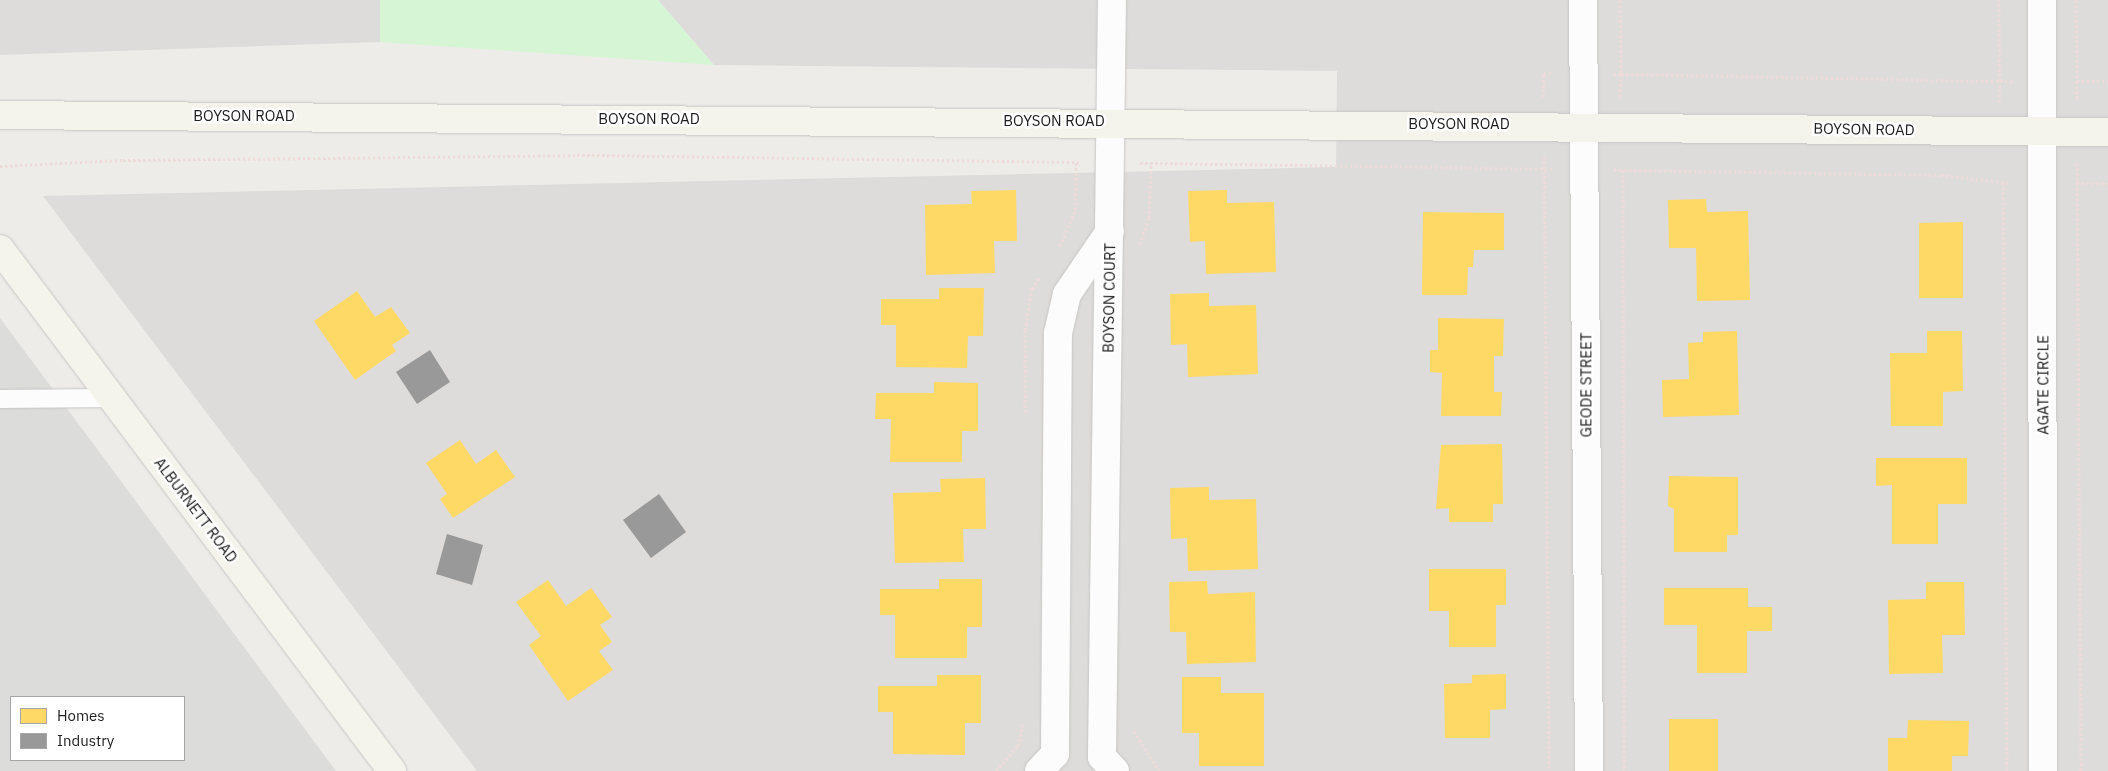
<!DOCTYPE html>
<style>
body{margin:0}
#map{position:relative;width:2108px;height:771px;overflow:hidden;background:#eeece9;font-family:"IBM Plex Sans",sans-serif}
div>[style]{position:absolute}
.residential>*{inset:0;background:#dddcda}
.religious>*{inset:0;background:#dcdcda}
.park>*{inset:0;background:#d5f5d5}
.homes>*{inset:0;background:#ffd966}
.industry>*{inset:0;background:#999}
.path>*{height:3px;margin-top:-1.5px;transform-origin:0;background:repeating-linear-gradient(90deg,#ecdbd9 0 2.5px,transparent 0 5px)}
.roads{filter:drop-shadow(0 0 1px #c7c6c5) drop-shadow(0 0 1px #c7c6c5)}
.lane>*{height:18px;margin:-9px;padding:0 9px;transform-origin:9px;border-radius:9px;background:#fcfcfc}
.street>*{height:28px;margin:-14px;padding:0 14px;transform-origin:14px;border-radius:14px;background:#fcfcfc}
.secondary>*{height:28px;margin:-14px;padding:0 14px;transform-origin:14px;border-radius:14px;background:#f4f4ec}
span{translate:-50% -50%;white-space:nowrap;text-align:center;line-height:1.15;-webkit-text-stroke:5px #fff;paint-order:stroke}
.street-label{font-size:15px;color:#202020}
.legend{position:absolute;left:10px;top:696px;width:175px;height:65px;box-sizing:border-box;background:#fff;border:1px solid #a6a6a6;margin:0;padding:6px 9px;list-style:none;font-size:15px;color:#202020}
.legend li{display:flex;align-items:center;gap:10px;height:25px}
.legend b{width:25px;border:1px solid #a6a6a6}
</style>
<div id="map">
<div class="residential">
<i style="clip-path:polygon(0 0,380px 0,380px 42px,0 55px)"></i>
<i style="clip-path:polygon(658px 0,2108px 0,2108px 771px,477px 771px,43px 196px,1336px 167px,1337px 71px,714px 65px)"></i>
</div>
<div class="religious">
<i style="clip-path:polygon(evenodd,0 318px,336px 771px,0 771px,0 318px,11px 697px,184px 697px,184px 760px,11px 760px,11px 697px)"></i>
</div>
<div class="park">
<i style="clip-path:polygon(380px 0,658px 0,714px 65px,380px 42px)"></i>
</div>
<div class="homes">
<i style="clip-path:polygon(1016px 190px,1017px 241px,994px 241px,995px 273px,926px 275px,925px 205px,972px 204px,971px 191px)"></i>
<i style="clip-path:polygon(1227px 190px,1227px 203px,1274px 202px,1276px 272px,1206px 274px,1205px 241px,1190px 242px,1188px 191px)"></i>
<i style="clip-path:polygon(1706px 199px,1707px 212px,1748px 211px,1750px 300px,1697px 301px,1696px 248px,1669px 248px,1668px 200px)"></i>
<i style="clip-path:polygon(1423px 212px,1504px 213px,1504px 250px,1474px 250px,1473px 267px,1468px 267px,1467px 295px,1422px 295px)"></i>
<i style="clip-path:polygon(1963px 222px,1963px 298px,1919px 298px,1919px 223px)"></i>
<i style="clip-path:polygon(939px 288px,984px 288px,983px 336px,968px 336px,967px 368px,896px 367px,896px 325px,881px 325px,881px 299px,939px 299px)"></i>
<i style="clip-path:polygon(357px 291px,375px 317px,391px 307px,410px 333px,392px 345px,396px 351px,355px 380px,314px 321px)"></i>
<i style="clip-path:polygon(1209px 293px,1209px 306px,1256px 305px,1258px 374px,1188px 377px,1187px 344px,1171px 345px,1170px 294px)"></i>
<i style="clip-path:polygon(1438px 318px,1504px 319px,1503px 356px,1494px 356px,1494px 392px,1502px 392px,1501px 416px,1441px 416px,1442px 373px,1430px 372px,1430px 350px,1438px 350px)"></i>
<i style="clip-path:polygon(1737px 331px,1739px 415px,1663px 417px,1662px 380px,1689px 379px,1688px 343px,1703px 342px,1703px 332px)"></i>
<i style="clip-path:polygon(1927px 331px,1962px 331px,1963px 391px,1943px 392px,1943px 426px,1891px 426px,1890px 353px,1927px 353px)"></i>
<i style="clip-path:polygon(934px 382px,978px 383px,978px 431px,962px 431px,962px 462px,890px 462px,891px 419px,875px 419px,876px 393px,934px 393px)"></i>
<i style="clip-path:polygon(460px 440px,476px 464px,496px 450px,515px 477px,453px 518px,440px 499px,447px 494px,426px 463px)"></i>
<i style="clip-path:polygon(1502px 444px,1503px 504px,1493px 504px,1493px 522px,1449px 522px,1449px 508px,1436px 509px,1441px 445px)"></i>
<i style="clip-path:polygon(1876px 458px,1967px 458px,1967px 504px,1938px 504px,1938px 544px,1892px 544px,1892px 485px,1876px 486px)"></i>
<i style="clip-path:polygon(1669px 476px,1738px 477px,1738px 535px,1727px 535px,1727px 552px,1674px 552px,1674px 509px,1668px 506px)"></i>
<i style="clip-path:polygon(985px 478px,986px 529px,963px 529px,964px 562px,895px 563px,893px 493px,941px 492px,940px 479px)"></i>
<i style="clip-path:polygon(1209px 487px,1209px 500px,1256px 499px,1258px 569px,1188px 571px,1187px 538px,1171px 539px,1170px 488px)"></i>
<i style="clip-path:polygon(1429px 569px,1506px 569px,1506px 605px,1496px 605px,1496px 647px,1449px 647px,1449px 611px,1429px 611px)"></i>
<i style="clip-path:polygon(939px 579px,982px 579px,982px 627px,967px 627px,967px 658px,895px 658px,895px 615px,880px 615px,880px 589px,939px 589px)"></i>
<i style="clip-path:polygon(548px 580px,566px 606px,591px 588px,612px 617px,600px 625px,612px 642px,599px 651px,613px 670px,568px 701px,529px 645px,541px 636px,516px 602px)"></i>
<i style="clip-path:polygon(1207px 581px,1208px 594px,1255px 592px,1256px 662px,1187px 664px,1186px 632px,1170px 632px,1169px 582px)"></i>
<i style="clip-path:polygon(1926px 582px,1964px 582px,1965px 635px,1942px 635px,1943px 673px,1889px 674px,1888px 600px,1926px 599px)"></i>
<i style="clip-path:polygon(1664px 588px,1748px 588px,1748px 607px,1772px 607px,1772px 631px,1747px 631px,1747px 673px,1697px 673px,1697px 625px,1664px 625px)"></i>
<i style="clip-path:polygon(1506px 674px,1506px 709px,1490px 710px,1490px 738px,1445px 738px,1444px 684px,1472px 683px,1472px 675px)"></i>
<i style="clip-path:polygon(937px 675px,981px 675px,981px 723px,965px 723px,965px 755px,893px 754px,893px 712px,878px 712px,878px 686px,937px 686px)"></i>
<i style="clip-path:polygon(1182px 677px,1221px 677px,1221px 693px,1264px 693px,1264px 766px,1199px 766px,1199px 733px,1182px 733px)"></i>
<i style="clip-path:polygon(1669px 719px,1718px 719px,1718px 771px,1669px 771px)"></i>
<i style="clip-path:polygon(1908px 720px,1969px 721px,1968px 756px,1952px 756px,1952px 771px,1888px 771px,1888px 738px,1907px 738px)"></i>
</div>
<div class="industry">
<i style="clip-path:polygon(430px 350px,450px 382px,417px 404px,396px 372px)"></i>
<i style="clip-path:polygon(659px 494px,686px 532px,651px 558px,623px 520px)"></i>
<i style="clip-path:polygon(447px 534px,483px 545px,472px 585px,436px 574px)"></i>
</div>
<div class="path">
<i style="left:1620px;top:0;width:74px;rotate:89.2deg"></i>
<i style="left:1621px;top:74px;width:379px;rotate:1.1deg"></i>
<i style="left:2000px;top:81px;width:81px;rotate:-90.7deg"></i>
<i style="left:2076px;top:0;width:81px;rotate:89.3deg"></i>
<i style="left:2077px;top:81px;width:31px"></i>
<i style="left:1613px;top:74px;width:8px"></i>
<i style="left:1621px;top:74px;width:25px;rotate:92deg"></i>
<i style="left:2076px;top:81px;width:20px;rotate:87deg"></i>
<i style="left:1543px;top:97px;width:24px;rotate:-88deg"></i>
<i style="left:1544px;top:73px;width:9px"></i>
<i style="left:1999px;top:102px;width:21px;rotate:-87deg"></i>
<i style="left:2000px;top:81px;width:12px;rotate:5deg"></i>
<i style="left:1544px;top:156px;width:615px;rotate:89.53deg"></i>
<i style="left:1140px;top:163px;width:414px;rotate:0.8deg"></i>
<i style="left:2077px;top:163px;width:608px;rotate:89.62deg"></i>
<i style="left:0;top:166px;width:123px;rotate:-2.8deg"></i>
<i style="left:123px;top:160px;width:454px;rotate:-0.6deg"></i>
<i style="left:577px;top:155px;width:502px;rotate:0.8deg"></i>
<i style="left:1614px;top:170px;width:327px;rotate:0.9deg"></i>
<i style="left:1941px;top:175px;width:71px;rotate:6.4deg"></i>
<i style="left:1623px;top:170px;width:601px;rotate:89.9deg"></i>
<i style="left:2003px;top:182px;width:589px;rotate:89.61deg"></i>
<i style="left:2076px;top:183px;width:32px;rotate:2deg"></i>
<i style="left:1140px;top:244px;width:28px;rotate:-71deg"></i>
<i style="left:1149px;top:218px;width:55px;rotate:-87.9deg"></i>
<i style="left:1060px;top:246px;width:39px;rotate:-67deg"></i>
<i style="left:1075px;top:210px;width:48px;rotate:-88.8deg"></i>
<i style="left:1025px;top:412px;width:82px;rotate:-90deg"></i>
<i style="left:1025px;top:330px;width:42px;rotate:-80.3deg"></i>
<i style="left:1032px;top:289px;width:13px;rotate:-58deg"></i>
<i style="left:1134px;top:731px;width:47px;rotate:58deg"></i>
<i style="left:996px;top:771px;width:33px;rotate:-49deg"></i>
<i style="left:1018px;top:746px;width:22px;rotate:-77deg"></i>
</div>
<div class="roads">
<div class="lane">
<i style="left:0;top:399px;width:111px;rotate:-0.5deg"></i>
</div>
<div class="street">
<i style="left:1112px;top:0;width:757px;rotate:90.76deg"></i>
<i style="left:1102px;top:757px;width:19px;rotate:47deg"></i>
<i style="left:1583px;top:0;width:771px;rotate:89.55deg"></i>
<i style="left:2042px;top:0;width:771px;rotate:89.93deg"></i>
<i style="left:1039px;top:771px;width:23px;rotate:-47deg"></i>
<i style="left:1055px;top:754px;width:421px;rotate:-89.6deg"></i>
<i style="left:1058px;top:333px;width:40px;rotate:-77deg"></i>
<i style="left:1067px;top:294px;width:76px;rotate:-55.7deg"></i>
</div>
<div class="secondary">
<i style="left:0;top:115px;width:2108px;rotate:0.46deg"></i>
<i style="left:0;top:249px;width:653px;rotate:53.09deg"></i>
</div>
</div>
<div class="street-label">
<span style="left:244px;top:116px">BOYSON ROAD</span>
<span style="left:649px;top:119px">BOYSON ROAD</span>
<span style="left:1054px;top:121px">BOYSON ROAD</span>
<span style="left:1459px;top:124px">BOYSON ROAD</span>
<span style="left:1864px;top:129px;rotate:1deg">BOYSON ROAD</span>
<span style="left:1109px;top:298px;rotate:-89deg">BOYSON COURT</span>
<span style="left:1586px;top:385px;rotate:-90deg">GEODE STREET</span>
<span style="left:2043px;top:385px;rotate:-90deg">AGATE CIRCLE</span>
<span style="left:196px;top:510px;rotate:53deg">ALBURNETT ROAD</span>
</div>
<ul class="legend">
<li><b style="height:14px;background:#ffd966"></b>Homes</li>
<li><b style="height:14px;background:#999"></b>Industry</li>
</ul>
</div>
